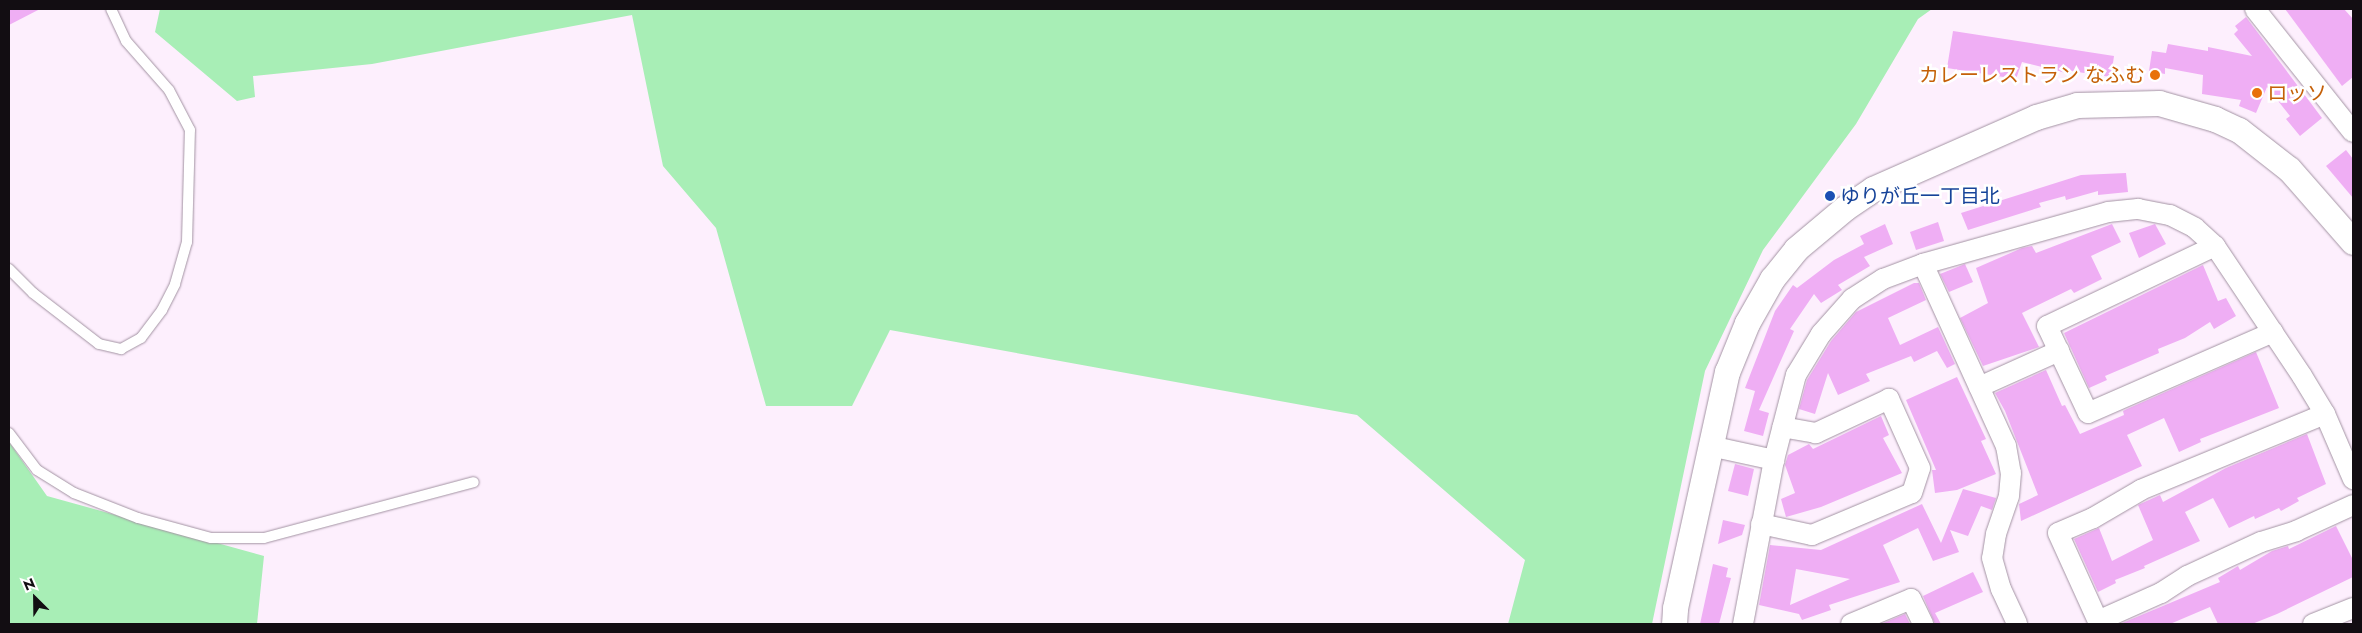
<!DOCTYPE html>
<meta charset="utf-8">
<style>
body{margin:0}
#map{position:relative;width:2362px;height:633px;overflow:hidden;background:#fdeffd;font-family:Jost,"Noto Sans JP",sans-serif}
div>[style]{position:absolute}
.green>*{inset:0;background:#a8eeb6}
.building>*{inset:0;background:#efaef4}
.roads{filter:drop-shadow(0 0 1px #a393a3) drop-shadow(0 0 1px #a393a3)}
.service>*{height:10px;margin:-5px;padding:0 5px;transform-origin:5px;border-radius:5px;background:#fff}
.minor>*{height:20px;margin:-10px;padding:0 10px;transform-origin:10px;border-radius:10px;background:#fff}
.tertiary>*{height:25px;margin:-12.5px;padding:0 12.5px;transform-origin:12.5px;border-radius:12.5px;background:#fff}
.dots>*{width:14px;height:14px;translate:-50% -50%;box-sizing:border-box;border:2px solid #fff;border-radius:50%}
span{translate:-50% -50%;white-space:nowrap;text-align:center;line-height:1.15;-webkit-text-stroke:5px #fff;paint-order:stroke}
.food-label{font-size:20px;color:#c56008}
.right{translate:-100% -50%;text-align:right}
.left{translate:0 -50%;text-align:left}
.transit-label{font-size:20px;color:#164399}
.frame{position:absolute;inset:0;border:10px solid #120d12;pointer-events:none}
.north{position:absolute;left:10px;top:573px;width:50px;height:50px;-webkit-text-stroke:4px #fff;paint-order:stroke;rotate:337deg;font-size:14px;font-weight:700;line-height:20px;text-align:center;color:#120d12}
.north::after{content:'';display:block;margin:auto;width:18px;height:22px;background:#120d12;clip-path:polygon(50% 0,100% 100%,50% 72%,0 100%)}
</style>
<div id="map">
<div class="green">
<i style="clip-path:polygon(160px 9px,1932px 9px,1918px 19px,1856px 124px,1763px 250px,1705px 371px,1652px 624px,1508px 624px,1525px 560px,1357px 415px,890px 330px,852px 406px,766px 406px,716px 228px,663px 166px,632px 15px,372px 64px,253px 76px,255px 97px,237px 101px,155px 32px)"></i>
<i style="clip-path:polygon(9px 442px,47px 496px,264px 556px,257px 624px,9px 624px)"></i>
</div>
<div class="building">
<i style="clip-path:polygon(9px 9px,40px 9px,9px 25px)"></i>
<i style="clip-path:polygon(2285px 9px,2344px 9px,2353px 19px,2353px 77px,2342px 86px)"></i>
<i style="clip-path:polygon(2246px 17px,2322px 118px,2300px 136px,2286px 119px,2290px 116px,2267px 87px,2256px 113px,2239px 106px,2241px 100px,2202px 94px,2203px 75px,2165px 68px,2165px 74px,2149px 71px,2152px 51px,2166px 53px,2168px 44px,2208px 51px,2208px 47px,2252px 56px,2234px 34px,2238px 30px,2235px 26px)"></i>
<i style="clip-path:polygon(1953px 31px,2114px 56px,2111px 77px,2071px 71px,2070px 74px,2022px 62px,2016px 79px,1947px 68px)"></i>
<i style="clip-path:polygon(2346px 150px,2353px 159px,2353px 198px,2326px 166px)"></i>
<i style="clip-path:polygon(2126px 173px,2128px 192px,2098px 195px,2098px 191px,2066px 200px,2065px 196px,2039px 203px,2041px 207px,1968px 230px,1961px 213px,2081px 175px)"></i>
<i style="clip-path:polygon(1938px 222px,1944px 241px,1916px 250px,1910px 232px)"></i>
<i style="clip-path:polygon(1885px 224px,1893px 244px,1864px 257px,1870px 266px,1838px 285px,1842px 290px,1821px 303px,1814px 294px,1790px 329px,1794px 331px,1759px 410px,1769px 413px,1763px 436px,1744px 431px,1755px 391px,1745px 388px,1775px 311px,1793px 285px,1797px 288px,1834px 260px,1864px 244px,1860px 236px)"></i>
<i style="clip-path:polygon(2112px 224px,2121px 242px,2091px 256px,2102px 279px,2074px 293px,2071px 289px,2022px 313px,2039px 347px,1983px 366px,1960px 318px,1988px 303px,1976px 268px,2022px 248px,2032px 246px,2036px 253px)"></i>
<i style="clip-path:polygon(2155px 224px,2166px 244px,2139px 258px,2129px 233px)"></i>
<i style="clip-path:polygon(1965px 264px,1973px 282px,1949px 292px,1940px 274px)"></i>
<i style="clip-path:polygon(2203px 265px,2218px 301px,2226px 298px,2236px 316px,2214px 329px,2210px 322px,2185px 338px,2158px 349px,2159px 353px,2105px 376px,2107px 380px,2089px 388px,2064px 333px)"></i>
<i style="clip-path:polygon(1914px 283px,1919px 283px,1926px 300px,1888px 318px,1900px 345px,1938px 327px,1955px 364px,1947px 368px,1937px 351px,1914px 362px,1911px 356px,1866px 374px,1870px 381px,1838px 395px,1828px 373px,1815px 414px,1799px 409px,1807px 380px,1831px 341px,1856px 312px)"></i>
<i style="clip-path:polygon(2256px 352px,2279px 408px,2200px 439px,2201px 442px,2179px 452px,2164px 418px,2127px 435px,2142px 466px,2021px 521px,2019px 504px,2038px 495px,2005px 411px,1995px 393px,2046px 370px,2062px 406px,2065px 405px,2080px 434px,2124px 415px,2123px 411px,2127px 409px)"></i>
<i style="clip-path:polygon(1957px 377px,1986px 439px,1981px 441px,1996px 474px,1957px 490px,1935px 493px,1932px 470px,1936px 470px,1906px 400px)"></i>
<i style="clip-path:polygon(1881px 416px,1889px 435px,1883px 438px,1902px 473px,1821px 507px,1786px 517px,1781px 499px,1795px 493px,1785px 465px,1788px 455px,1809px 444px,1813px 449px)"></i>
<i style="clip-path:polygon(2307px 434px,2326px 484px,2297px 498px,2299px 501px,2281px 511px,2279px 508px,2255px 519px,2254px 516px,2229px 528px,2213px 498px,2185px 512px,2200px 541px,2144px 566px,2145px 568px,2115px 580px,2116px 583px,2098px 592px,2074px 539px,2099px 528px,2112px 561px,2153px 540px,2138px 505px,2160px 495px,2163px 502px,2226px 468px)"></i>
<i style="clip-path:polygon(1735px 464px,1754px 469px,1748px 496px,1728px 491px)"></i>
<i style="clip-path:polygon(evenodd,1963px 489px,1996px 498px,1992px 510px,1981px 506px,1968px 536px,1950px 530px,1959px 552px,1933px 561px,1918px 528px,1883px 545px,1900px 582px,1829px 605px,1831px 610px,1802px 620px,1799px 614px,1759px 605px,1770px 545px,1821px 550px,1922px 504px,1941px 543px,1963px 489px,1796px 569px,1850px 579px,1790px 605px,1796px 569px)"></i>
<i style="clip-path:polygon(1723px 520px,1745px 525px,1742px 535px,1718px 544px)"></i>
<i style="clip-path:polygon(2336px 526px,2353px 560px,2353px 577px,2277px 614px,2252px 624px,2218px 624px,2210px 607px,2170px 624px,2120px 624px,2220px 582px,2218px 578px,2238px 566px,2240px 570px,2272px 551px,2288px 546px,2289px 549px)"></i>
<i style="clip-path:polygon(1713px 564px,1728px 568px,1726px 577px,1731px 578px,1719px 624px,1700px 624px)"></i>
<i style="clip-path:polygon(1973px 572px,1983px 592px,1935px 613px,1941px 624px,1935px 624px,1923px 596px)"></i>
<i style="clip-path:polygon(1905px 614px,1910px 624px,1881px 624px)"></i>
</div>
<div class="roads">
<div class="service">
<i style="left:9px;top:269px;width:34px;rotate:45deg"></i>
<i style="left:33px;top:293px;width:83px;rotate:37.7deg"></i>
<i style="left:99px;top:344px;width:23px;rotate:13deg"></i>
<i style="left:121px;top:349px;width:23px;rotate:-29deg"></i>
<i style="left:141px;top:338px;width:35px;rotate:-53deg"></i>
<i style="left:162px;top:310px;width:29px;rotate:-63deg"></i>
<i style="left:175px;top:284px;width:44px;rotate:-74.1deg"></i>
<i style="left:187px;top:242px;width:112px;rotate:-88.5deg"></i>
<i style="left:190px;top:130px;width:45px;rotate:-117.7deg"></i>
<i style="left:169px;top:90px;width:65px;rotate:-131.3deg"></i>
<i style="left:126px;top:41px;width:35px;rotate:-115deg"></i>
<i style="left:9px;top:433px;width:46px;rotate:52.9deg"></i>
<i style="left:37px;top:470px;width:44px;rotate:31.9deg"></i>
<i style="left:74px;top:493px;width:69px;rotate:21.3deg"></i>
<i style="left:138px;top:518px;width:76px;rotate:15.3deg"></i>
<i style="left:211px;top:538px;width:53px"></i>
<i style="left:264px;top:538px;width:217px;rotate:-14.9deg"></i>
</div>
<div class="minor">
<i style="left:2255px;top:9px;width:157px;rotate:51.5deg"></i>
<i style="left:2215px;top:246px;width:186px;rotate:154.5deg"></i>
<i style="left:2047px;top:326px;width:96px;rotate:64.8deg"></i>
<i style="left:2088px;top:413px;width:202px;rotate:-23.6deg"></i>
<i style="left:1923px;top:264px;width:200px;rotate:65.5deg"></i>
<i style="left:2006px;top:446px;width:27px;rotate:80deg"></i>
<i style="left:2011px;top:473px;width:23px;rotate:95deg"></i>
<i style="left:2009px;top:496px;width:40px;rotate:108.9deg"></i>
<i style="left:1996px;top:534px;width:24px;rotate:99deg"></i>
<i style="left:1992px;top:558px;width:32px;rotate:74deg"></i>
<i style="left:2001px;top:589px;width:38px;rotate:65deg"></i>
<i style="left:1979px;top:387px;width:88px;rotate:-24.2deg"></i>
<i style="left:2325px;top:414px;width:199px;rotate:157.6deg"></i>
<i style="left:2141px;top:490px;width:56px;rotate:149.7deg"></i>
<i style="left:2093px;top:518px;width:38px;rotate:157deg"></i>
<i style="left:2058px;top:533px;width:97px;rotate:65.6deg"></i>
<i style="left:2098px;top:621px;width:69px;rotate:-24deg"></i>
<i style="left:2161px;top:593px;width:31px;rotate:-33deg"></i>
<i style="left:2187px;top:576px;width:81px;rotate:-24.7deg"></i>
<i style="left:2261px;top:542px;width:37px;rotate:-17deg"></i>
<i style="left:2296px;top:531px;width:63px;rotate:-24.5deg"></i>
<i style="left:1710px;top:446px;width:66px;rotate:12.3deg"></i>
<i style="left:1761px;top:524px;width:52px;rotate:12.2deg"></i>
<i style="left:1812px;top:535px;width:108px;rotate:-22.8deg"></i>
<i style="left:1912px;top:493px;width:26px;rotate:-72deg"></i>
<i style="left:1920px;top:468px;width:76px;rotate:-114.2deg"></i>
<i style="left:1889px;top:399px;width:81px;rotate:155deg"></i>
<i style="left:1816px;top:433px;width:34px;rotate:-170deg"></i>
<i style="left:1743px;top:624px;width:167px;rotate:-79.3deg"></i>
<i style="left:1774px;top:460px;width:88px;rotate:-75.5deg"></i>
<i style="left:1796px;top:375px;width:48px;rotate:-58.6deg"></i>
<i style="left:1821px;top:334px;width:47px;rotate:-48.5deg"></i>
<i style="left:1852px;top:299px;width:37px;rotate:-33deg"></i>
<i style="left:1883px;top:279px;width:43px;rotate:-20.6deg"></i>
<i style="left:1923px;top:264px;width:192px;rotate:-15.7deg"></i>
<i style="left:2108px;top:212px;width:30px;rotate:-6deg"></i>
<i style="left:2138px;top:209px;width:33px;rotate:11deg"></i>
<i style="left:2170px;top:215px;width:28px;rotate:27deg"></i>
<i style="left:2195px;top:228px;width:27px;rotate:42deg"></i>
<i style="left:2215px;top:246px;width:156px;rotate:56.2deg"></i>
<i style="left:2302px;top:376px;width:44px;rotate:58.8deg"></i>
<i style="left:2325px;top:414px;width:71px;rotate:66.7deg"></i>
<i style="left:1851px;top:624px;width:65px;rotate:-22.6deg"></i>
<i style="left:1911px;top:599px;width:28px;rotate:64deg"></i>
<i style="left:2313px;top:624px;width:43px;rotate:-21.8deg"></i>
</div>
<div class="tertiary">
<i style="left:1674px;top:624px;width:16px;rotate:-86deg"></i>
<i style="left:1675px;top:608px;width:242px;rotate:-77.6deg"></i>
<i style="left:1727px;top:372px;width:53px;rotate:-67.8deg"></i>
<i style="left:1747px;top:323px;width:51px;rotate:-60.4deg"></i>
<i style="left:1772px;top:279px;width:38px;rotate:-51deg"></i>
<i style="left:1796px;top:249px;width:64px;rotate:-39.9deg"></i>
<i style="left:1845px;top:208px;width:34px;rotate:-34deg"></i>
<i style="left:1873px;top:189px;width:178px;rotate:-23.8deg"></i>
<i style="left:2036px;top:117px;width:43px;rotate:-16.3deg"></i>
<i style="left:2077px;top:105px;width:82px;rotate:-1.4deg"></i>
<i style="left:2159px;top:103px;width:58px;rotate:15.9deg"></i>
<i style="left:2215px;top:119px;width:26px;rotate:25deg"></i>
<i style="left:2239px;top:130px;width:63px;rotate:38deg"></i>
<i style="left:2289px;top:169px;width:97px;rotate:48.8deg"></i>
</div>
</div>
<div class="dots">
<i style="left:2155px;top:75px;background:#e8710a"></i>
<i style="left:2257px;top:93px;background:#e8710a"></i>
<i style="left:1830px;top:196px;background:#1a4fb4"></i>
</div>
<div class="food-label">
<span class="right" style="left:2145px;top:75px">カレーレストラン なふむ</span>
<span class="left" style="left:2267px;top:93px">ロッソ</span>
</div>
<div class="transit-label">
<span class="left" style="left:1840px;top:196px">ゆりが丘一丁目北</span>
</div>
<div class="frame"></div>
<div class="north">N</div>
</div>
